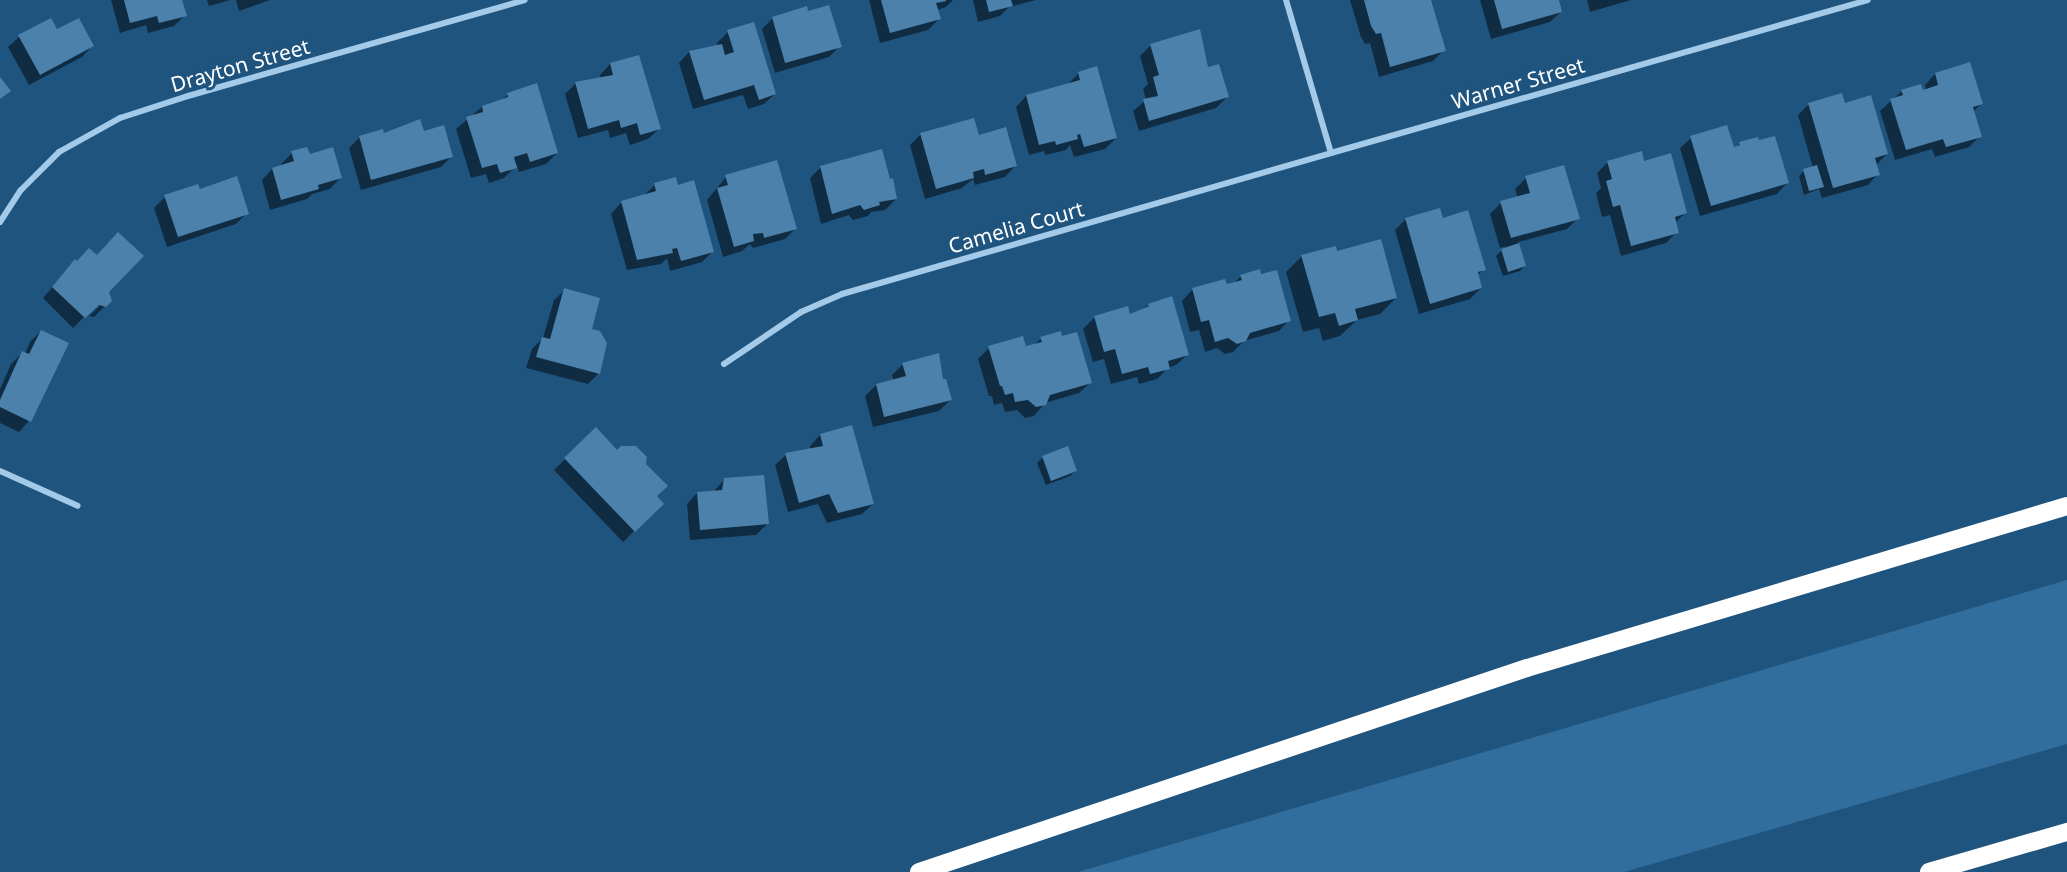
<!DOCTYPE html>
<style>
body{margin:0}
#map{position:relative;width:2067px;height:872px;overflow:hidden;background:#1f547f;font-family:"Noto Sans",sans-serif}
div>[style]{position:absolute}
.green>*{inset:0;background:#326e9d}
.shadow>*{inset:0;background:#0007}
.building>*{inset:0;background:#4b81ab}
.minor>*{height:6px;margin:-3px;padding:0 3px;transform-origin:3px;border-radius:3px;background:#a3cae8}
.motorway>*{height:18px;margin:-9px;padding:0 9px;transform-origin:9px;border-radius:9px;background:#fff}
span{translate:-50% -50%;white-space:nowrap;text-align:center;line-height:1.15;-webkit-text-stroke:6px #1f547f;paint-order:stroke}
.street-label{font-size:21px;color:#fff}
</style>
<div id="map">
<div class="green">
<i style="clip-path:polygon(2067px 580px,2067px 744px,1624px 872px,1078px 872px)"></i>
</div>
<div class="shadow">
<i style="clip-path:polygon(111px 0,181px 0,185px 15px,174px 26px,148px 33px,146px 25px,120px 33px)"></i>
<i style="clip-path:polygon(207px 0,230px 0,209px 6px)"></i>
<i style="clip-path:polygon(236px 0,270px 0,239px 11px)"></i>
<i style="clip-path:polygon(869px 0,953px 0,946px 7px,937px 10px,939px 19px,928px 30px,880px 43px)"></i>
<i style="clip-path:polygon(973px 0,1036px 0,1009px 7px,1000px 16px,978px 22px)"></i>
<i style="clip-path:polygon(1350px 0,1429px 0,1444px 50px,1433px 61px,1379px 77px,1370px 43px,1365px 44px,1361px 37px)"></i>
<i style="clip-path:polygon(1480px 0,1557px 0,1561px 12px,1550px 22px,1491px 39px)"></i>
<i style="clip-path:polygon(1587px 0,1631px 0,1590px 12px)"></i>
<i style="clip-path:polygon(773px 18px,840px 46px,829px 57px,775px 73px,762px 29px)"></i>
<i style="clip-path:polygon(50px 20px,57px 31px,92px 46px,82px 57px,29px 85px,8px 47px,19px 37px)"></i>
<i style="clip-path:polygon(728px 32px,775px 94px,764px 104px,748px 109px,743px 95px,693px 109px,679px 63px,689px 52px,718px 47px,717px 43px)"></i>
<i style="clip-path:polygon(1151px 45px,1206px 69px,1227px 97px,1216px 108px,1139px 131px,1133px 111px,1146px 100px,1143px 89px,1148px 84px,1140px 56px)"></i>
<i style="clip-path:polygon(610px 64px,659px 129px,648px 139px,630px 145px,626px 133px,610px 138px,608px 130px,578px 138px,565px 94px,575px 84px,601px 79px,600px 75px)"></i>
<i style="clip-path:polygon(1079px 73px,1116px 138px,1105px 149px,1074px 157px,1070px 145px,1066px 150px,1045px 155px,1044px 151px,1029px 155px,1016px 107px,1026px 96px,1068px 84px)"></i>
<i style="clip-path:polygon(1935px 74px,1981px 104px,1973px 112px,1980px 136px,1969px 147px,1935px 157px,1932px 149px,1895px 160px,1880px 111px,1902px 91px,1926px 91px,1925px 85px)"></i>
<i style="clip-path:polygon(508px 94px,557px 153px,546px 164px,519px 172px,517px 165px,504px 178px,489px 183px,486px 174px,471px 178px,456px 129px,482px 107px,501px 101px)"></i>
<i style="clip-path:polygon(1809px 104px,1844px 104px,1887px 154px,1876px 165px,1878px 174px,1868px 185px,1822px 198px,1819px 189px,1804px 195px,1799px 176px,1804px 171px,1813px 168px,1798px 115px)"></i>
<i style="clip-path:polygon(423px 133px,452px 156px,441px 167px,361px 190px,349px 148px,360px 137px)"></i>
<i style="clip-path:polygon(921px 134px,977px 136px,1015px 166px,1005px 177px,975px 185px,973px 179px,962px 188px,925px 199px,910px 145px)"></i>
<i style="clip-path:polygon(1691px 138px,1735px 149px,1740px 144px,1787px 183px,1777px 194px,1700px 216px,1680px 148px)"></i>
<i style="clip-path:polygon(292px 153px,309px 156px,340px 178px,330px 189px,312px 194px,307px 199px,270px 210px,262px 180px,272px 169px,282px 166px,281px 164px)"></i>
<i style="clip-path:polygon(1608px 162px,1643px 162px,1685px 213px,1675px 223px,1677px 232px,1666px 243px,1621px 256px,1610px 215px,1602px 217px,1596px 193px,1601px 188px,1597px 173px)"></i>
<i style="clip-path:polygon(821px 167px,896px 199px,885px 210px,871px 212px,868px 216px,853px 220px,849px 215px,821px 224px,810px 178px)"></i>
<i style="clip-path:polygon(726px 177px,796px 228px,785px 239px,753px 248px,750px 244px,742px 251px,723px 257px,707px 200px)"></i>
<i style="clip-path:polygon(1526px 178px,1578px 218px,1567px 229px,1518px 242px,1525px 266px,1520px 271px,1503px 276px,1496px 256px,1506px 246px,1500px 248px,1490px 214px,1501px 203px,1518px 198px,1515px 189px)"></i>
<i style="clip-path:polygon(655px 185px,677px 187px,713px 251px,702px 262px,670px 271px,667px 258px,661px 264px,627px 270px,611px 214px,621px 203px,643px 196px)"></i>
<i style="clip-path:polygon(199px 190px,247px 213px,236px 224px,167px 247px,154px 208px,165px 197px)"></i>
<i style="clip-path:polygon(1406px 219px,1442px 219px,1484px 269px,1477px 276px,1481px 288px,1470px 299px,1419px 314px,1395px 230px)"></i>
<i style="clip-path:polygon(1336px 253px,1396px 298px,1380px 314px,1357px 320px,1340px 336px,1323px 341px,1319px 328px,1303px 332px,1286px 272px,1302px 256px)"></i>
<i style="clip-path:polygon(64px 273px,107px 292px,110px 301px,94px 317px,89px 316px,99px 307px,99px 302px,73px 328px,43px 298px)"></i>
<i style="clip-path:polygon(1260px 275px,1289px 320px,1279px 331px,1244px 341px,1233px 352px,1225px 354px,1217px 348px,1205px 352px,1199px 330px,1190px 332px,1182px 301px,1192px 290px,1224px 281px,1226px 286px,1234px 283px,1241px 276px)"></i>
<i style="clip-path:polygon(565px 290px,590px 330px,599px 373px,588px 384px,526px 368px,532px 349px,543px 338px,554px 300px)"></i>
<i style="clip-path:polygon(1149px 305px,1187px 355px,1176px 365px,1168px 368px,1157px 379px,1139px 384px,1137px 377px,1111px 384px,1104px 359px,1093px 362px,1083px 329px,1094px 318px,1127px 308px,1129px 316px)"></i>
<i style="clip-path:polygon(41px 331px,29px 421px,19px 432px,0 423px,0 389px,11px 364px,22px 353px,25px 354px,30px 342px)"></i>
<i style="clip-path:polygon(1041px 338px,1090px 383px,1079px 393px,1045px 403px,1034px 416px,1025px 418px,1017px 410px,1005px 412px,1002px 403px,994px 405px,992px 396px,989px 396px,978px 359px,989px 348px,1025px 348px,1034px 346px)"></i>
<i style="clip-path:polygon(903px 364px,942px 381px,950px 400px,939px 411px,873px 427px,865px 396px,876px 385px,894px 381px,892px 375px)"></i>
<i style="clip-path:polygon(596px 429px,617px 452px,644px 465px,655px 497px,662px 504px,623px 542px,554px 470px)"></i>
<i style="clip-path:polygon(820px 435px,873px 504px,862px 514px,827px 523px,818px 504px,788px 512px,775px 465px,786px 455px,811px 450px,810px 446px)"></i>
<i style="clip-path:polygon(1067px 448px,1076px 471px,1070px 476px,1046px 485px,1037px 463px,1042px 458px)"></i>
<i style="clip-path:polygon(724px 480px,767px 524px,756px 535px,690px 540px,687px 504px,697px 493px,713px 492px)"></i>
</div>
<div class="building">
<i style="clip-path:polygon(124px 0,182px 0,187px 16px,159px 23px,157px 16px,130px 23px)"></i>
<i style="clip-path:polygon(881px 0,946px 0,946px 1px,936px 3px,941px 19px,890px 33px)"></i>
<i style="clip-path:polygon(986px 0,1011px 0,1013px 6px,989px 12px)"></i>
<i style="clip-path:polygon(1364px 0,1431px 0,1446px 51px,1390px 67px,1381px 33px,1376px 34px,1371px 26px)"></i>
<i style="clip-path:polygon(1494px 0,1559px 0,1562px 12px,1502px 29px)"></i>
<i style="clip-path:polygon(829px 5px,842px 47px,785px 63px,772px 17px,807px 6px,808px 11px)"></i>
<i style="clip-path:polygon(51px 18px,57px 29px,79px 18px,94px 46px,40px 75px,18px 35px)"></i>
<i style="clip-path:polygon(754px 22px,776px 94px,759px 100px,754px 85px,704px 100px,689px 51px,722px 44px,725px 55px,734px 52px,727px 30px)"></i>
<i style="clip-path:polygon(1200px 29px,1208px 67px,1219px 64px,1229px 97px,1149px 121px,1143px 99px,1158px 96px,1153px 77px,1159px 75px,1150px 44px)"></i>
<i style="clip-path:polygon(639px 55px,661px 129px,640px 135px,637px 123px,621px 128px,619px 120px,588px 129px,575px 82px,613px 75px,610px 63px)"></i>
<i style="clip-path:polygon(1970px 62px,1983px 104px,1973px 107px,1982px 137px,1946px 147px,1943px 139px,1906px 150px,1890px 99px,1903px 95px,1901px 90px,1921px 84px,1923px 90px,1938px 85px,1935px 73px)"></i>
<i style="clip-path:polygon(1097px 66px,1117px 138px,1084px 147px,1080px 134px,1077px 135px,1078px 139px,1056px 145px,1055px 141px,1039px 145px,1026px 95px,1080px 80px,1078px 72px)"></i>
<i style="clip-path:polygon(0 77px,11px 91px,0 99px)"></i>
<i style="clip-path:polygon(537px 83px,558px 153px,530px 162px,527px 153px,514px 157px,517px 168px,500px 173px,497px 164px,482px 168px,466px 117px,483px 112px,482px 106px,508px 97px,507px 93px)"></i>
<i style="clip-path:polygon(1842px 93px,1845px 103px,1871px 95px,1888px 154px,1875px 158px,1880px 175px,1833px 188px,1808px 103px)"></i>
<i style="clip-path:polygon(974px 118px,979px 135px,1006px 127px,1017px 166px,985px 175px,984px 169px,973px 172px,974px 178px,936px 189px,920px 133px)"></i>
<i style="clip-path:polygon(420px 119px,424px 131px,444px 125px,453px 157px,371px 180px,359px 136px,383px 129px,384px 133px)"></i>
<i style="clip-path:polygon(1727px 125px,1734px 147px,1740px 145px,1739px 142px,1758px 137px,1759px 140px,1775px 136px,1789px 183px,1711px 206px,1690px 136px)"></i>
<i style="clip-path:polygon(307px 147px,310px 154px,333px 147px,342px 178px,318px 185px,319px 189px,281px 200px,272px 168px,294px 161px,291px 151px)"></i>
<i style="clip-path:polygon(882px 149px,890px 179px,893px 178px,897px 199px,879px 202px,880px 205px,864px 210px,860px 205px,832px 214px,820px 166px)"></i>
<i style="clip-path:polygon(1642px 151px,1644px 161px,1671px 153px,1687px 213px,1675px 217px,1679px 233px,1631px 246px,1620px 205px,1613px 207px,1606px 181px,1612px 179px,1607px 161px)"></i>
<i style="clip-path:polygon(777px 160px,797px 229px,764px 238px,763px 233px,753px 234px,754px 241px,734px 247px,717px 188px,728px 185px,725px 175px)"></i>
<i style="clip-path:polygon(1564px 165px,1580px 219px,1511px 238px,1500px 201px,1530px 193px,1525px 176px)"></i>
<i style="clip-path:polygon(1817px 165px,1824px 187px,1809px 191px,1803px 169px)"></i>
<i style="clip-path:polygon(237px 176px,249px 214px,178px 237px,164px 195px,198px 184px,200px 189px)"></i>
<i style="clip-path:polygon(676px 177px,678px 185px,694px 180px,714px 252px,681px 261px,677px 248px,672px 249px,673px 253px,637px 260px,621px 201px,656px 191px,654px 183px)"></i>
<i style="clip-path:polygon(1440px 208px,1443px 218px,1468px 210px,1486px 270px,1478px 272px,1482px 288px,1430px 304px,1405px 218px)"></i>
<i style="clip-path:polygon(118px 232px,144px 256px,109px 292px,112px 301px,106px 307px,99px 305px,85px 318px,52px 287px,75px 259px,77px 261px,89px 248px,97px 255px)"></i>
<i style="clip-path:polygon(1381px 239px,1397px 298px,1355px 309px,1358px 320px,1339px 326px,1335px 313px,1319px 317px,1301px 255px,1336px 246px,1337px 251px)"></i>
<i style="clip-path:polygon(1519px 243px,1526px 266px,1508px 272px,1501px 249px)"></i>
<i style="clip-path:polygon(1260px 269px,1261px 274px,1277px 270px,1291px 321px,1250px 333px,1246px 341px,1237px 344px,1228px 338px,1215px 342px,1209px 320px,1201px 322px,1192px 288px,1225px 279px,1227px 284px,1242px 280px,1240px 275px)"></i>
<i style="clip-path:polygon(564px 288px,600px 298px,592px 329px,600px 331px,607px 343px,600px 374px,536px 357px,542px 337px,550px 339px)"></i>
<i style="clip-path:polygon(1172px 296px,1189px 355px,1168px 361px,1170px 369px,1150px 374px,1148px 367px,1122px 374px,1115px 349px,1104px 352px,1094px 316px,1128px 306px,1130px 314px,1149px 306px,1148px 304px)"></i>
<i style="clip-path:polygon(41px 330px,69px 343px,31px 422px,0 407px,0 400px,22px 351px,29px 354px)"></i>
<i style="clip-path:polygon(1061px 331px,1062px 336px,1077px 332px,1092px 383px,1050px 395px,1046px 405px,1036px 407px,1028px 400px,1015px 402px,1013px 393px,1005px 395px,1002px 386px,1000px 386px,988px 346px,1023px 336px,1026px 346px,1042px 342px,1040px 337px)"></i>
<i style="clip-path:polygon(939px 353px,943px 379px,946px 379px,952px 400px,884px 417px,876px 384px,906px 376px,902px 363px)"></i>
<i style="clip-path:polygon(852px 425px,874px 504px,838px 513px,829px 494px,799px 503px,785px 453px,823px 446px,820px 434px)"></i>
<i style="clip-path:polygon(596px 427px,617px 450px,621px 446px,636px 446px,647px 457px,646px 464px,668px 486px,657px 496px,664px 504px,635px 532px,564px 458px)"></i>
<i style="clip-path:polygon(1068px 446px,1077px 471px,1051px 481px,1042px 456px)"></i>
<i style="clip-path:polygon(764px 475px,769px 524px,700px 530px,697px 492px,722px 490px,724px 478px)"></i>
</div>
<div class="minor">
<i style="left:1286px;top:0;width:159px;rotate:73.6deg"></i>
<i style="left:1331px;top:153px;width:558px;rotate:-15.9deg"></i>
<i style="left:0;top:222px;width:38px;rotate:-57deg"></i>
<i style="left:21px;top:190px;width:54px;rotate:-45deg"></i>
<i style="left:59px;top:152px;width:70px;rotate:-29.1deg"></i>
<i style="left:120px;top:118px;width:71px;rotate:-17.9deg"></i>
<i style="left:188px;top:96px;width:350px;rotate:-15.9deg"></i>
<i style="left:724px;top:364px;width:93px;rotate:-34deg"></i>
<i style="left:801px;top:312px;width:45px;rotate:-23.7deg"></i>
<i style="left:842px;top:294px;width:509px;rotate:-16.08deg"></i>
<i style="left:0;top:471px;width:85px;rotate:24.2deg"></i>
</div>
<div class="motorway">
<i style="left:919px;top:872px;width:641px;rotate:-18.55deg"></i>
<i style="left:1527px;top:668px;width:564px;rotate:-16.7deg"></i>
<i style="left:1929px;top:872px;width:144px;rotate:-16.2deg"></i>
</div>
<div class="street-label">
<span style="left:240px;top:65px;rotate:-16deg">Drayton Street</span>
<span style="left:1518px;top:83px;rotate:-16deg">Warner Street</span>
<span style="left:1016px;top:227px;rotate:-16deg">Camelia Court</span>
</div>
</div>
